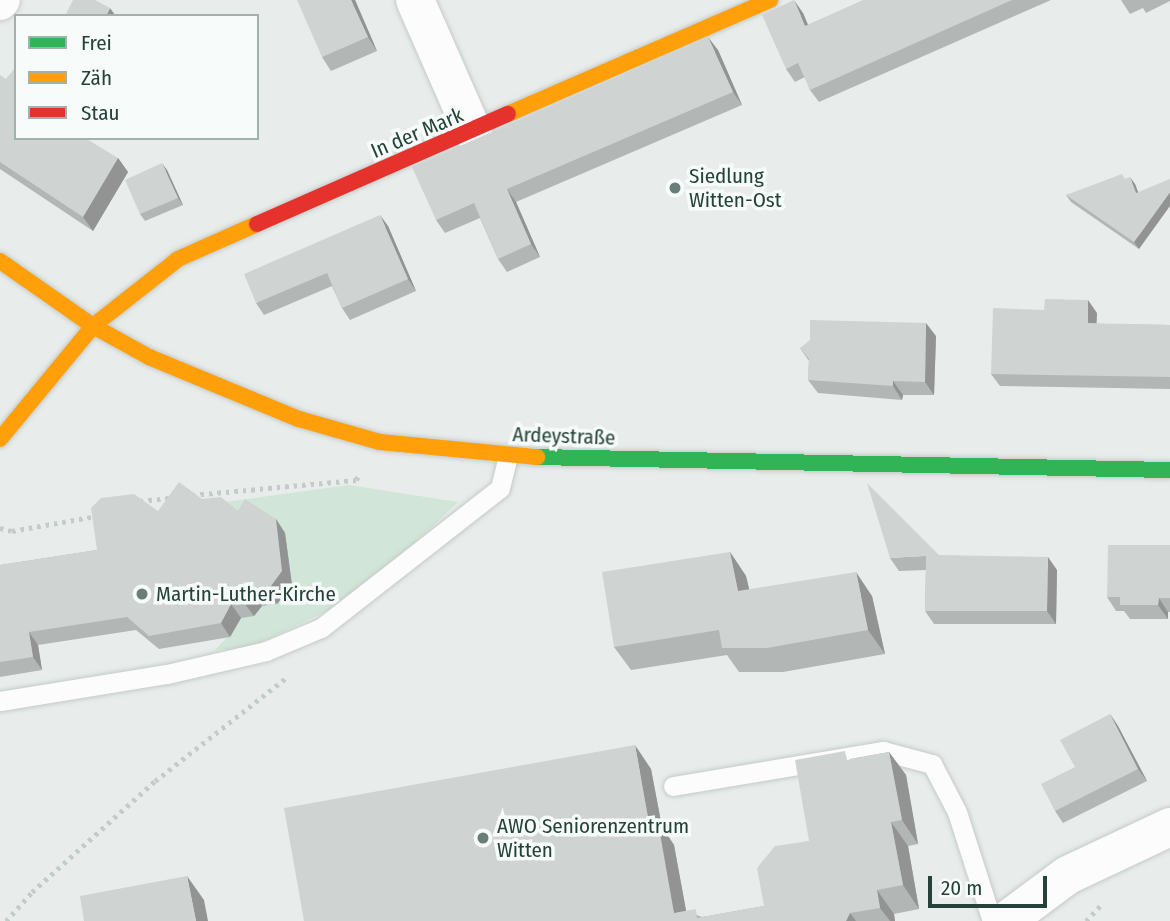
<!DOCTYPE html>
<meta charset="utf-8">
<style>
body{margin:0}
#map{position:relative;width:1170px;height:921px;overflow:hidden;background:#e8edeb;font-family:"Fira Sans Condensed",sans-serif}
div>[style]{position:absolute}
.green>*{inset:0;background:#d1e6d8}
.path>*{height:4.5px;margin-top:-2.25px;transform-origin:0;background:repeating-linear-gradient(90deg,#c3ccca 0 3.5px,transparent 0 8.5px)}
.roads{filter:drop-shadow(0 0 2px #c5cac8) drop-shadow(0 0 2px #c5cac8)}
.lane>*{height:19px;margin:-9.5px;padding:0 9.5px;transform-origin:9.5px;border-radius:9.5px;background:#fcfcfc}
.street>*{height:38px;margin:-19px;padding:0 19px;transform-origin:19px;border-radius:19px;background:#fcfcfc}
.fast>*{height:16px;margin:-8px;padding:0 8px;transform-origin:8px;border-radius:8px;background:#30b455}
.slow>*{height:16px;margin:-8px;padding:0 8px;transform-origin:8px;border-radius:8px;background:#ff9f0a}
.jam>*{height:16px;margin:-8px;padding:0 8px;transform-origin:8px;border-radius:8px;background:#e5322d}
.wall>*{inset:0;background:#b2b6b5}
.shaded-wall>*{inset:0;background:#919493}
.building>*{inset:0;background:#cfd4d2}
.dots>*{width:19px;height:19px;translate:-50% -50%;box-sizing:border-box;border:4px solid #f7fbf9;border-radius:50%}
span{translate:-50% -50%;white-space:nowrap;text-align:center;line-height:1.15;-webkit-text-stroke:7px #f7fbf9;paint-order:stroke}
.street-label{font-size:21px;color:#24423a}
.poi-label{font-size:21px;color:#24423a}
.left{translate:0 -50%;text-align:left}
.legend{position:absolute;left:14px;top:14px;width:245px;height:126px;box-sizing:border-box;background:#f7fbf9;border:2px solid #a3b1ad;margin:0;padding:9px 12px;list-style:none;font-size:21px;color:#24423a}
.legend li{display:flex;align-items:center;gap:14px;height:35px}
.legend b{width:35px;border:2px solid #a3b1ad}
.scale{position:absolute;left:928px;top:876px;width:119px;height:32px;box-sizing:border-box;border:4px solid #24423a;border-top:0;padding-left:9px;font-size:21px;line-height:24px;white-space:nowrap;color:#24423a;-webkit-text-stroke:5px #f7fbf9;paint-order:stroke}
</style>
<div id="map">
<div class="green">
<i style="clip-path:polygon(349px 485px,458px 502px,406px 551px,329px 610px,251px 647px,215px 650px,233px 631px,247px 524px,202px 505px)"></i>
</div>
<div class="path">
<i style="left:192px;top:495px;width:165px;rotate:-5.2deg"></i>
<i style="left:356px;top:480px;width:6px;rotate:-59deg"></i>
<i style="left:140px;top:501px;width:30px;rotate:-6deg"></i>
<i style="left:0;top:528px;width:12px;rotate:14deg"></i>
<i style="left:12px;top:531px;width:85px;rotate:-10.1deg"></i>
<i style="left:6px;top:921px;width:39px;rotate:-48deg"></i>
<i style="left:32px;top:892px;width:166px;rotate:-42.1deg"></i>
<i style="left:155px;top:781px;width:167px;rotate:-38.2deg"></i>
<i style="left:1086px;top:921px;width:23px;rotate:-47deg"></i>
</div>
<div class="roads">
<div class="lane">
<i style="left:0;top:701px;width:169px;rotate:-9.2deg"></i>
<i style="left:167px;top:674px;width:102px;rotate:-13.1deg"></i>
<i style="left:266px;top:651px;width:60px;rotate:-22.7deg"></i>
<i style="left:321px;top:628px;width:227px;rotate:-38deg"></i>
<i style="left:500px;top:488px;width:33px;rotate:-76deg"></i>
<i style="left:673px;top:786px;width:213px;rotate:-9.5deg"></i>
<i style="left:883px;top:751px;width:51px;rotate:14.9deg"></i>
<i style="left:932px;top:764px;width:54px;rotate:62.5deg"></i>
<i style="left:957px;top:812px;width:114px;rotate:72.2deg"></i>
</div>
<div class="street">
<i style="left:415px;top:0;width:144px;rotate:66.3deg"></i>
<i style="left:0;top:1px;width:1px;rotate:-45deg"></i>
<i style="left:1006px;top:921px;width:77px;rotate:-36.6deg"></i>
<i style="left:1068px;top:875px;width:113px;rotate:-25.2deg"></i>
</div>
<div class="fast">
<i style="left:537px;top:457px;width:633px;rotate:1.18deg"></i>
</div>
<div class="slow">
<i style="left:508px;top:114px;width:286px;rotate:-23.5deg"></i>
<i style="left:0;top:261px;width:113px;rotate:35deg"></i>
<i style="left:93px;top:326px;width:64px;rotate:29deg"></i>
<i style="left:149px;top:357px;width:162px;rotate:22.5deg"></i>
<i style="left:299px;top:419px;width:84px;rotate:15.9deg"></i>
<i style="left:380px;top:442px;width:158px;rotate:5.5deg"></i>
<i style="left:0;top:439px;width:146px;rotate:-50.5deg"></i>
<i style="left:93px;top:326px;width:108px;rotate:-38.2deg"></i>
<i style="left:178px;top:259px;width:86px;rotate:-23.9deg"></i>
</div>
<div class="jam">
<i style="left:257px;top:224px;width:274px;rotate:-23.7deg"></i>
</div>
</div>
<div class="wall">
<i style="clip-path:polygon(355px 0,377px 51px,331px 71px,322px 57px)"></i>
<i style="clip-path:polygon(864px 0,1051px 0,819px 102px,810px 90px,805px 77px,795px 82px,786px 69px,803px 13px,808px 25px)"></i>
<i style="clip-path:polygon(1121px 0,1170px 0,1170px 1px,1146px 13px,1143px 8px,1130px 14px)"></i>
<i style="clip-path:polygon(718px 50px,742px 105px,516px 202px,540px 257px,507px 272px,498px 259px,480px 218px,445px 233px,436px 220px)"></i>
<i style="clip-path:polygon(0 75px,16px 138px,118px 158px,128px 172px,93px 231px,0 169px)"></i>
<i style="clip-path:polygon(167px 170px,183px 205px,145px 221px,140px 214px)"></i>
<i style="clip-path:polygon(1126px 179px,1135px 184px,1138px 192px,1139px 249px,1071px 202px,1066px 195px)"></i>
<i style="clip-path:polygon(388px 226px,416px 291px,350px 320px,342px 308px,332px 286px,264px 315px,256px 303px)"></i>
<i style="clip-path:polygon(1097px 313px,1096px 324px,1170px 325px,1170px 389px,1000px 386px,991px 374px)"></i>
<i style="clip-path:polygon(936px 336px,934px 395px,903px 395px,902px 400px,818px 393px,808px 380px,809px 361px,800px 348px)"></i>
<i style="clip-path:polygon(202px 499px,238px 511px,276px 519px,285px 533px,292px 585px,277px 604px,262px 606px,254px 616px,241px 618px,230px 637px,159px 649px,136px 630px,38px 645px,42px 670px,0 677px,0 565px,97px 550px)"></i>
<i style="clip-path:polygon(1170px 545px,1170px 612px,1168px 612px,1168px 619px,1130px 619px,1124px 611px,1116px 611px,1107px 597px)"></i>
<i style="clip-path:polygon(730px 552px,746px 576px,749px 589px,872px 596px,885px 654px,783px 672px,739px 672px,727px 655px,631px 670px,614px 647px)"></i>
<i style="clip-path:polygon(939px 555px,1057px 570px,1056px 624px,934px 624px,925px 611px,926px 570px,899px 571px,890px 558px)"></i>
<i style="clip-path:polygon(1110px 714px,1118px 726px,1147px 781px,1063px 823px,1055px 811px,1075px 767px)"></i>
<i style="clip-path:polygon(889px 752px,906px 775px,918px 844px,908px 846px,919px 909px,894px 914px,895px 921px,304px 921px,651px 769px,662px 827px,674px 845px,686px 911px,702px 917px,764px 906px,809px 841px,850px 759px)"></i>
</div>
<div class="shaded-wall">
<i style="clip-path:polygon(351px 0,355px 0,377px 51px,368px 37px)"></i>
<i style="clip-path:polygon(794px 0,803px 13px,814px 39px,805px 26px)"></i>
<i style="clip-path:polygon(110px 8px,115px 15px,114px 16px,106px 16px)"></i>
<i style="clip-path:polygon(708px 37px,718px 50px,742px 105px,733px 92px)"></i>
<i style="clip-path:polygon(118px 158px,128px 172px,93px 231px,83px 217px)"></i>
<i style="clip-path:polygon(162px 163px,167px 170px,183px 205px,178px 198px)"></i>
<i style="clip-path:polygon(1130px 177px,1135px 184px,1141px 200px,1136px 193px)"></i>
<i style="clip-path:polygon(507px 189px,516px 202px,540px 257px,531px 244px)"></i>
<i style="clip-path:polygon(1170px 192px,1170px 206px,1139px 249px,1134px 242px)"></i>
<i style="clip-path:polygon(380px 215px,388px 226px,416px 291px,408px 279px)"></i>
<i style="clip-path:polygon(1088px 300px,1097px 313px,1096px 335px,1088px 323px)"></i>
<i style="clip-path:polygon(926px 323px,936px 336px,934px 395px,925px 382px)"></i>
<i style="clip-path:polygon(893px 381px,903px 395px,902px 400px,893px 386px)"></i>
<i style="clip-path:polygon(276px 519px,285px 533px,292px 585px,277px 604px,268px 590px)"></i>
<i style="clip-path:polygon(730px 552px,746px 576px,755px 614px,738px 591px)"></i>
<i style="clip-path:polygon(1048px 557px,1057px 570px,1056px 624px,1047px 611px)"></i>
<i style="clip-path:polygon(856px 572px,872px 596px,885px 654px,868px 630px)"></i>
<i style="clip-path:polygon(252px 592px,262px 606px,254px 616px,244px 603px)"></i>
<i style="clip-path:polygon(1159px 598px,1168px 612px,1168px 619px,1158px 605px)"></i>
<i style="clip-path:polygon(231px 604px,241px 618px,230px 637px,221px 623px)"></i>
<i style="clip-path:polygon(29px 632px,38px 645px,42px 670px,33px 657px)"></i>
<i style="clip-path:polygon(1110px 714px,1118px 726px,1147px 781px,1138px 769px)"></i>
<i style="clip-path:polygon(635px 745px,651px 769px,662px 827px,674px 845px,688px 921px,674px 913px,649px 823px)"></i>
<i style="clip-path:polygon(889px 752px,906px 775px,918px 844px,902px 820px)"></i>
<i style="clip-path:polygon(891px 822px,908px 846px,919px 909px,903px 885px)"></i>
<i style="clip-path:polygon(187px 876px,204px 900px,208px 921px,196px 921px)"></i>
<i style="clip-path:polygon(877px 890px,894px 914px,895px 921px,890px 921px,880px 908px)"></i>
<i style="clip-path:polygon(850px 913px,856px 921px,846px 921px)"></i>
</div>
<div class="building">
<i style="clip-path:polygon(73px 0,95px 0,110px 8px,106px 16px,65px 16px)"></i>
<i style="clip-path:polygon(297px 0,351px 0,368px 37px,322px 57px)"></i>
<i style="clip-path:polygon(794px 0,805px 26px,864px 0,1012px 0,810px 90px,798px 63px,786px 69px,762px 15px)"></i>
<i style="clip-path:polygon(708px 37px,733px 92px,507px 189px,531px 244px,498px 259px,474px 203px,436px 220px,412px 167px)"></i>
<i style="clip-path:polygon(14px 69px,16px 70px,16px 138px,85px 138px,118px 158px,83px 217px,0 162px,0 75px,6px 79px)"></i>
<i style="clip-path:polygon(162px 163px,178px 198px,140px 214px,125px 180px)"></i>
<i style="clip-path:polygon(1122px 174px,1125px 179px,1130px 177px,1136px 193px,1170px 179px,1170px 192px,1134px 242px,1066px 195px)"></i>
<i style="clip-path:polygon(380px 215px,408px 279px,342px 308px,327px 273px,256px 303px,244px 274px)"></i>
<i style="clip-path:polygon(1045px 299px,1088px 300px,1088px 323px,1170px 325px,1170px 377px,991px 374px,993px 308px,1044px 310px)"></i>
<i style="clip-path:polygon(810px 320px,926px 323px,925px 382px,893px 381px,893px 386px,808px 380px,809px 359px,800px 348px,810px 340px)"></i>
<i style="clip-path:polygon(179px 482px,202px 499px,221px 497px,238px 511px,245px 499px,276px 519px,282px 571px,268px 590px,252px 592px,244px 603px,231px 604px,221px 623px,149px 636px,127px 617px,29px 632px,33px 657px,0 662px,0 565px,97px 550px,91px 508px,101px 498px,134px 494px,158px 511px)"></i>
<i style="clip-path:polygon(867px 483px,939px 555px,1048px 557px,1047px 611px,925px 611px,926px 556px,890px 558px)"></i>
<i style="clip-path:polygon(1108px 545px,1170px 545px,1170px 598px,1159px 598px,1158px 605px,1120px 605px,1120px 597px,1107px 597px)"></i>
<i style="clip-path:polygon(730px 552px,738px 591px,856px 572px,868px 630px,767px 648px,722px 648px,719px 630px,614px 647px,602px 572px)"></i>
<i style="clip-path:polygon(1110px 714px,1138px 769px,1055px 811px,1041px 784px,1075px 767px,1060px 740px)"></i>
<i style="clip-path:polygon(635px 745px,649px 823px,658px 822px,674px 913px,696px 909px,697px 918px,764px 906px,757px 868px,775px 846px,809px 841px,795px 760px,845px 751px,847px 760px,889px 752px,902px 820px,891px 822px,903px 885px,877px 890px,880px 908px,850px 913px,846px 921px,304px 921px,284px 808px)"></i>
<i style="clip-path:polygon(187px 876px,196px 921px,84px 921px,80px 896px)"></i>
</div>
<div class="dots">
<i style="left:675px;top:188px;background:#697e78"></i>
<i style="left:142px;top:594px;background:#697e78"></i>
<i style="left:483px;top:838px;background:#697e78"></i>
</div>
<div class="street-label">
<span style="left:417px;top:133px;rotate:-23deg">In der Mark</span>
<span style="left:564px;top:436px;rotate:2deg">Ardeystraße</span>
</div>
<div class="poi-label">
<span class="left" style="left:689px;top:188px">Siedlung<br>Witten-Ost</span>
<span class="left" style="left:156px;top:594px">Martin-Luther-Kirche</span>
<span class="left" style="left:497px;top:838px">AWO Seniorenzentrum<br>Witten</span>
</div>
<ul class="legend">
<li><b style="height:9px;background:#30b455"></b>Frei</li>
<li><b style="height:9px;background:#ff9f0a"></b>Zäh</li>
<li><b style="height:9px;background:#e5322d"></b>Stau</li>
</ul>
<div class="scale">20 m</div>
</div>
